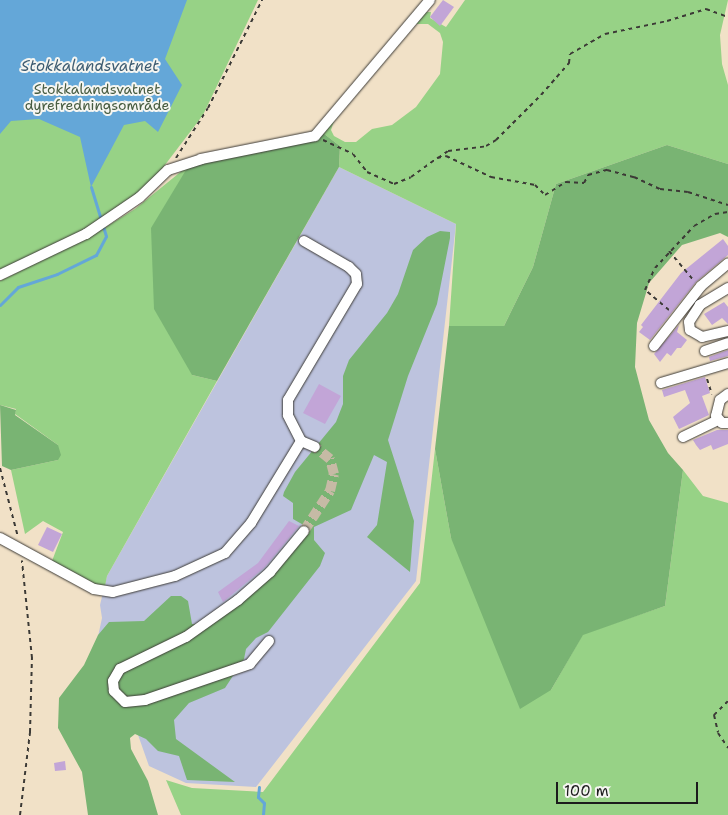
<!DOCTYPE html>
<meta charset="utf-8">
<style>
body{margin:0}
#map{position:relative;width:728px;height:815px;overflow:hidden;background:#f1e1c7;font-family:"Shantell Sans",sans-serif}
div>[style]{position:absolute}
.industrial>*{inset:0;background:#bdc3de}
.green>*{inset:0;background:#97d286}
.forest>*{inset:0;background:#79b473}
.water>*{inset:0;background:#64a7d8}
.stream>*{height:3px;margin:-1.5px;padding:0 1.5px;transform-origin:1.5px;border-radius:1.5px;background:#64a7d8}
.building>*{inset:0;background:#c2a5d7}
.minor-tunnel>*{height:10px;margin-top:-5px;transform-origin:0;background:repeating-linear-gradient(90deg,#c6baa5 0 10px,transparent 0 15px)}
.path>*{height:2px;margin-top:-1px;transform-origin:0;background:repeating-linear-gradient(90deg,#3c3a36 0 4px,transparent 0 8px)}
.roads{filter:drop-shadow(0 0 1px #3c3a36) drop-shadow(0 0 1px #3c3a36)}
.minor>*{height:10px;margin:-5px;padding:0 5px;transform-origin:5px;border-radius:5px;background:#fff}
span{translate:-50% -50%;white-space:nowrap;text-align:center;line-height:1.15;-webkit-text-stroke:4px #f6f6f2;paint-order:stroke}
.park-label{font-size:14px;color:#475c41}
.water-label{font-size:15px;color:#3c5b71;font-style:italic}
.scale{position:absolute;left:556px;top:782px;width:142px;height:22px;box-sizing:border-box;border:2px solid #1c1c1c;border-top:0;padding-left:6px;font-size:15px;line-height:18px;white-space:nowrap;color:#1c1c1c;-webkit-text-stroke:4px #f6f6f2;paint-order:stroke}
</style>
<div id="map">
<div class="industrial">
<i style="clip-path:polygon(339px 167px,456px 224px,416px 581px,256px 787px,186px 783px,149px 766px,137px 732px,89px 678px,102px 618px,100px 605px,107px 576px)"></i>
</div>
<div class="green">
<i style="clip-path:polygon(0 0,258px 0,203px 115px,152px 182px,137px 196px,83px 231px,0 271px)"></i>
<i style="clip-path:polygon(465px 0,728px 0,720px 35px,722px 64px,728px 85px,728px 164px,667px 145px,556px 184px,533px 267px,504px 326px,449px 326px,456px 224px,339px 167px,340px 146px,323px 133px,334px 121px,331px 130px,334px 136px,345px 142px,356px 142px,372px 129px,392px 125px,416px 107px,440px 74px,443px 42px,440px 33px,428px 24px,412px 24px,424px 12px,431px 12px,430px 18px,446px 27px)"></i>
<i style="clip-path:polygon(189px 165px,192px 375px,217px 381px,107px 576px,105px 586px,97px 585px,52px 561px,63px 532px,43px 521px,25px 534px,11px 470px,58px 460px,58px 445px,15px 414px,16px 409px,0 405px,0 281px,91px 236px,135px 209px)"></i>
<i style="clip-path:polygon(435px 449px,451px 538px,551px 690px,583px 634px,665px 606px,683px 470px,703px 496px,728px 503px,728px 815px,181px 815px,166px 780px,192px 788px,263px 792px,420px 583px)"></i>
</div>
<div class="forest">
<i style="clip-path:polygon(323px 133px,340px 146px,339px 167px,217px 381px,192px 375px,154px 309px,151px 228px,189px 165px)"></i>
<i style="clip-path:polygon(667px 145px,728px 164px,728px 237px,720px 233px,682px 245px,649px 283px,637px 323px,635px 367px,649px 420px,668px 453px,683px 470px,665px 606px,583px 635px,551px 690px,520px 709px,451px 538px,435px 449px,449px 326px,504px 326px,533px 267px,556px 184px)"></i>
<i style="clip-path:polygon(440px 231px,450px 232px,450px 238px,437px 304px,408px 376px,388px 440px,414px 521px,410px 572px,367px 537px,377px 525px,387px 462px,374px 455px,351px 510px,314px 527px,314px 540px,325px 553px,320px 566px,268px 632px,256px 638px,246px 649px,244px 659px,225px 688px,189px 703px,174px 720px,176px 739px,235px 782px,187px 780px,179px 756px,158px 751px,146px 739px,135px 734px,130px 738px,131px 749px,148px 781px,158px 815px,88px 815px,82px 772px,58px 728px,59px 698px,84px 665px,98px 635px,109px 622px,144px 621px,171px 596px,181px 596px,188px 601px,192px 624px,206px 625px,304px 536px,307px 527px,293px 519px,293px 503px,283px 496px,284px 492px,295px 472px,336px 422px,343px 404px,343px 376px,349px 360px,387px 313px,398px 294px,413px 250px,427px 237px)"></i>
<i style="clip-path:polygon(0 405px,16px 410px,15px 415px,58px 445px,61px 455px,58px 460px,11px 470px,2px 466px)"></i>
</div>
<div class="water">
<i style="clip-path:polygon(0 0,187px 0,165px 59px,182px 85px,158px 132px,145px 121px,124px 125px,91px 187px,80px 137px,39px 119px,11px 121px,0 134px)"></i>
</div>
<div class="stream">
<i style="left:91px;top:187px;width:34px;rotate:73deg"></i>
<i style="left:0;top:305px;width:25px;rotate:-45deg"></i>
<i style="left:18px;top:287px;width:41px;rotate:-18.4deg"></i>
<i style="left:57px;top:274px;width:43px;rotate:-26deg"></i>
<i style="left:96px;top:255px;width:21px;rotate:-62deg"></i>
<i style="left:106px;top:236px;width:10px;rotate:-107deg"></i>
<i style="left:259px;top:787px;width:10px;rotate:96deg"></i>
<i style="left:258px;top:797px;width:8px;rotate:45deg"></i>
<i style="left:264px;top:803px;width:12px;rotate:95deg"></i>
</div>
<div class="building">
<i style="clip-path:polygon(443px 0,454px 7px,440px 26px,430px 17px)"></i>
<i style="clip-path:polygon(723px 239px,728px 246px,728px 255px,696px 282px,650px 340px,639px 332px,643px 327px,641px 325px,681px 273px)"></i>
<i style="clip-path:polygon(724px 302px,728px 307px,728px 324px,722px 318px,712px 325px,704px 314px)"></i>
<i style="clip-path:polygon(679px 325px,677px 332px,687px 340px,681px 348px,677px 348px,671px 356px,667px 353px,660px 362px,654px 354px)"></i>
<i style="clip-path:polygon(728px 350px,728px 356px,710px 361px,709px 357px)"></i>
<i style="clip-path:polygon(705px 377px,710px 393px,702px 396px,709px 415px,679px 429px,673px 417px,690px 403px,685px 390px,664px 397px,662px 390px)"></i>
<i style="clip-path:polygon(319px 384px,341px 396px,325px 424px,303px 413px)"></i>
<i style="clip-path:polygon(717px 430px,728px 430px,728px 444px,713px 450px,711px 445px,700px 450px,696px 445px,693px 440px)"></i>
<i style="clip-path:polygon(289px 521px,299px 526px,265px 567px,223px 602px,218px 592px,258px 563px)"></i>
<i style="clip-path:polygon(47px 527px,62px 534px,53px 552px,38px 545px)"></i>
<i style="clip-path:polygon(65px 761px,66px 770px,55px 771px,54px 763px)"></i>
</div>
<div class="minor-tunnel">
<i style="left:304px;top:531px;width:48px;rotate:-57deg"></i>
<i style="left:330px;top:491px;width:17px;rotate:-77deg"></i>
<i style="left:334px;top:474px;width:16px;rotate:-105deg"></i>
<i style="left:330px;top:459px;width:19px;rotate:-141deg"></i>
</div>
<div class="path">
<i style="left:323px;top:140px;width:33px;rotate:25deg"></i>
<i style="left:353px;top:154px;width:23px;rotate:52deg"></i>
<i style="left:367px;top:172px;width:30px;rotate:24deg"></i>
<i style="left:394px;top:184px;width:18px;rotate:-22deg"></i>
<i style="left:411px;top:177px;width:32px;rotate:-36deg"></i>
<i style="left:437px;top:158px;width:9px;rotate:-13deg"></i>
<i style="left:446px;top:156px;width:50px;rotate:25deg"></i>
<i style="left:491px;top:177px;width:45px;rotate:10.3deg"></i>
<i style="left:535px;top:185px;width:14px;rotate:45deg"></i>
<i style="left:545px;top:195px;width:25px;rotate:-32deg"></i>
<i style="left:566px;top:182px;width:18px;rotate:3deg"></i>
<i style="left:584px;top:183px;width:9px;rotate:-63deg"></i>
<i style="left:588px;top:175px;width:20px;rotate:-15deg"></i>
<i style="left:607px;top:170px;width:28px;rotate:15deg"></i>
<i style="left:634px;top:177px;width:29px;rotate:25deg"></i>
<i style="left:660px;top:189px;width:28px;rotate:6deg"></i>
<i style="left:688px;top:192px;width:42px;rotate:18deg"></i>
<i style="left:176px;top:158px;width:59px;rotate:-57.4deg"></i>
<i style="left:208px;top:108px;width:121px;rotate:-63.4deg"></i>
<i style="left:438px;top:158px;width:12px;rotate:-35deg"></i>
<i style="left:448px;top:151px;width:38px;rotate:-7deg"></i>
<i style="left:486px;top:146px;width:12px;rotate:-31deg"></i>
<i style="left:496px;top:140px;width:64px;rotate:-45deg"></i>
<i style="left:541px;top:95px;width:43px;rotate:-48.8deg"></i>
<i style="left:569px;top:63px;width:9px;rotate:-84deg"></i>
<i style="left:570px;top:54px;width:40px;rotate:-29.7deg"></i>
<i style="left:605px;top:34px;width:63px;rotate:-11.8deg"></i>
<i style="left:667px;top:21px;width:41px;rotate:-17.1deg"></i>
<i style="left:706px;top:9px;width:23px;rotate:20deg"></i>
<i style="left:669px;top:251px;width:38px;rotate:50deg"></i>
<i style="left:669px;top:310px;width:31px;rotate:-140deg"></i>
<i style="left:645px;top:290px;width:24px;rotate:-66deg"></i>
<i style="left:655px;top:268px;width:57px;rotate:-47.1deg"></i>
<i style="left:694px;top:226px;width:24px;rotate:-30deg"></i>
<i style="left:715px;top:214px;width:13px;rotate:-9deg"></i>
<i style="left:707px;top:379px;width:16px;rotate:72deg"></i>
<i style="left:0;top:468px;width:71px;rotate:75.4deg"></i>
<i style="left:728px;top:701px;width:20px;rotate:135deg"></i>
<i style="left:714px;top:715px;width:18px;rotate:77deg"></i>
<i style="left:718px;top:733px;width:18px;rotate:56deg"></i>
<i style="left:20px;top:815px;width:84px;rotate:-83.1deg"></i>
<i style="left:30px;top:732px;width:74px;rotate:-88.5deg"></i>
<i style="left:32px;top:658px;width:98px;rotate:-95.9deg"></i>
</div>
<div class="roads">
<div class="minor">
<i style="left:0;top:275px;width:95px;rotate:-25.5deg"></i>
<i style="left:86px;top:234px;width:65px;rotate:-34.4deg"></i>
<i style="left:140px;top:197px;width:39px;rotate:-44deg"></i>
<i style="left:168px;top:170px;width:35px;rotate:-18deg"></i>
<i style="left:201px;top:159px;width:116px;rotate:-11.4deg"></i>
<i style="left:315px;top:136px;width:178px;rotate:-49.8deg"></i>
<i style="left:728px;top:288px;width:33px;rotate:149deg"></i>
<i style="left:700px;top:305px;width:20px;rotate:123deg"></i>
<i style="left:689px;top:322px;width:8px;rotate:83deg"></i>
<i style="left:690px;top:330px;width:14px;rotate:30deg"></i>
<i style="left:702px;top:337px;width:27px;rotate:-13deg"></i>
<i style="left:654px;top:346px;width:76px;rotate:-51.9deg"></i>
<i style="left:701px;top:286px;width:35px;rotate:-40deg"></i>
<i style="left:705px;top:351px;width:24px;rotate:-19deg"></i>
<i style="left:661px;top:383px;width:70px;rotate:-16.6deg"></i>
<i style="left:728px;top:394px;width:10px;rotate:143deg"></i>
<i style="left:720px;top:400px;width:16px;rotate:104deg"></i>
<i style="left:716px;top:416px;width:9px;rotate:49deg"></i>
<i style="left:722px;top:423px;width:6px"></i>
<i style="left:683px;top:437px;width:39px;rotate:-26deg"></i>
<i style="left:301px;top:441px;width:29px;rotate:-117deg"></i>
<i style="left:288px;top:415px;width:15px;rotate:-90deg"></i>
<i style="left:288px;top:400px;width:135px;rotate:-59.3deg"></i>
<i style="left:357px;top:284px;width:10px;rotate:-96deg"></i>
<i style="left:356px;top:274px;width:10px;rotate:-135deg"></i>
<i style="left:349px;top:267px;width:52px;rotate:-150deg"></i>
<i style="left:0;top:538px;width:107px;rotate:28.5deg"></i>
<i style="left:94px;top:589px;width:19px;rotate:9deg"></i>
<i style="left:113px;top:592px;width:64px;rotate:-14.5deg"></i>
<i style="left:175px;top:576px;width:55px;rotate:-24.7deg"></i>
<i style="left:225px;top:553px;width:40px;rotate:-49deg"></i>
<i style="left:251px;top:523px;width:96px;rotate:-58.6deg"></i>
<i style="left:301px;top:441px;width:15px;rotate:23deg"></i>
<i style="left:269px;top:641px;width:30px;rotate:130deg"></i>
<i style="left:250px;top:664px;width:111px;rotate:161.1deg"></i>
<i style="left:145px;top:700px;width:20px;rotate:174deg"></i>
<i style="left:125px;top:702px;width:16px;rotate:-135deg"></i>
<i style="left:114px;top:691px;width:10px;rotate:-96deg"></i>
<i style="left:113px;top:681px;width:14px;rotate:-60deg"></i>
<i style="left:120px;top:669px;width:73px;rotate:-25.9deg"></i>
<i style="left:186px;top:637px;width:64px;rotate:-35.4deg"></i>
<i style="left:238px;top:600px;width:43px;rotate:-41.2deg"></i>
<i style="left:270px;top:572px;width:53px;rotate:-50.3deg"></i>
</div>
</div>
<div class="park-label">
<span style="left:97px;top:97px">Stokkalandsvatnet<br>dyrefredningsområde</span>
</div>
<div class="water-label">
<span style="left:90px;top:67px">Stokkalandsvatnet</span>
</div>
<div class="scale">100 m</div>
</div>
